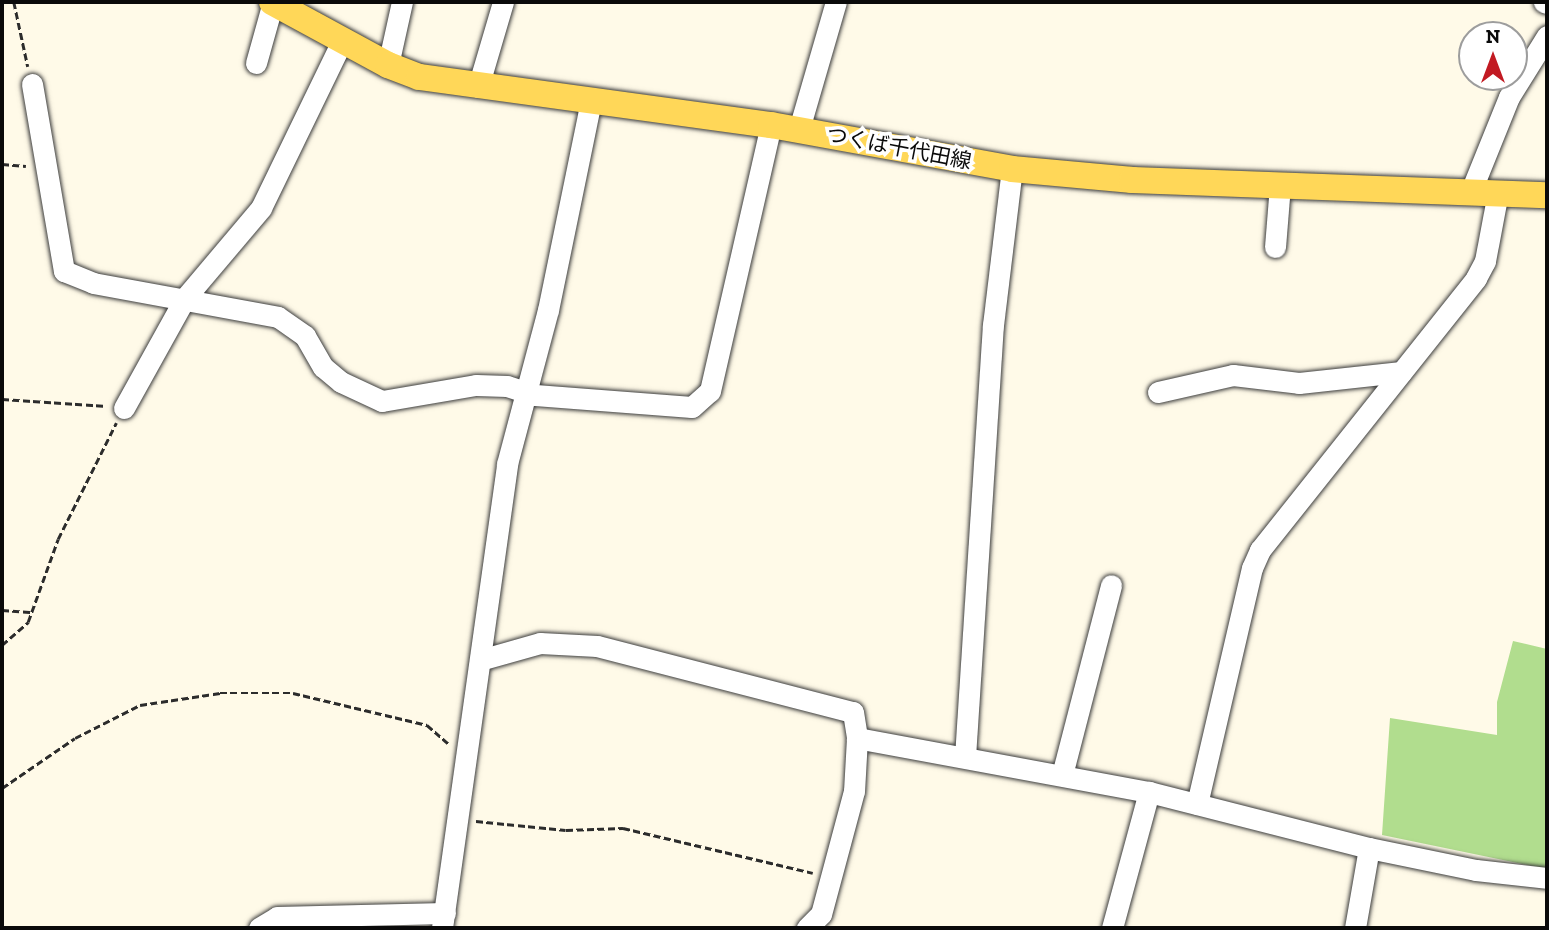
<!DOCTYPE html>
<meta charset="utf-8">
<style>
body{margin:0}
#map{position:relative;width:1549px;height:930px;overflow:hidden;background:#fffae8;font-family:"Zilla Slab","Noto Sans JP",serif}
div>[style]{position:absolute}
.forest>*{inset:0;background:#b1dd8e}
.path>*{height:2.5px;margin-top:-1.25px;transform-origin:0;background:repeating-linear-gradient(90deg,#2c2c2c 0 7px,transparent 0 10.5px)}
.roads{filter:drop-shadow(0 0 2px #3d3d3d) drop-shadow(0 0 2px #3d3d3d)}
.minor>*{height:21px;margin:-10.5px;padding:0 10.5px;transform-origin:10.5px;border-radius:10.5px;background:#fff}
.major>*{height:26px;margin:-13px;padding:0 13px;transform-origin:13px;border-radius:13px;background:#ffd758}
span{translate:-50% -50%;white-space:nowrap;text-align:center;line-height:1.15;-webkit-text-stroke:7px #fff;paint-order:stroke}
.street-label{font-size:21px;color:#0a0a0a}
.frame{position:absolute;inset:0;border:4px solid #0a0a0a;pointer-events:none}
.north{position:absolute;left:1458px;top:21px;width:70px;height:70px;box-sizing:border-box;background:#fff;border:2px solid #9d9d9d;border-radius:50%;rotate:0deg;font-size:19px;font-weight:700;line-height:28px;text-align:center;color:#0a0a0a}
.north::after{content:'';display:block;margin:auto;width:24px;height:32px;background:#c21a22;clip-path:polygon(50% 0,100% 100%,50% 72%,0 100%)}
</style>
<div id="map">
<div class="forest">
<i style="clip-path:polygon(1513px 641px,1547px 649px,1547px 869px,1382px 835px,1390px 718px,1497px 735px,1497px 702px)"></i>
</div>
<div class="path">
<i style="left:14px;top:2px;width:66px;rotate:77.8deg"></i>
<i style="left:2px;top:164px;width:24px;rotate:5deg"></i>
<i style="left:2px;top:399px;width:105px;rotate:3.8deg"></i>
<i style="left:2px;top:610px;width:31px;rotate:4deg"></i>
<i style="left:2px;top:645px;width:35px;rotate:-41deg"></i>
<i style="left:28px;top:622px;width:88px;rotate:-70.1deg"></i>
<i style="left:58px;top:539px;width:130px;rotate:-63.4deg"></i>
<i style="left:2px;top:788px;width:88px;rotate:-34.4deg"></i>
<i style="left:75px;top:738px;width:73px;rotate:-26.9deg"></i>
<i style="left:140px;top:705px;width:81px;rotate:-8.5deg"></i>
<i style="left:220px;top:693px;width:73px"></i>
<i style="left:293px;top:693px;width:138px;rotate:13.4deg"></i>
<i style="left:427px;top:725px;width:30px;rotate:41deg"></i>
<i style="left:476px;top:821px;width:90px;rotate:5.7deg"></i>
<i style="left:566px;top:830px;width:57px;rotate:-2deg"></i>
<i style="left:623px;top:828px;width:195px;rotate:13.3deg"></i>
</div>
<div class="roads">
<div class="minor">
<i style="left:1544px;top:2px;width:3px;rotate:18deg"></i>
<i style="left:256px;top:63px;width:63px;rotate:-74.4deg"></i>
<i style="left:388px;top:65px;width:65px;rotate:-77.5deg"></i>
<i style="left:32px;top:84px;width:190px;rotate:80.3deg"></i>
<i style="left:64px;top:271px;width:31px;rotate:22deg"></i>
<i style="left:93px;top:283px;width:188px;rotate:10.4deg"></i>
<i style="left:278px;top:317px;width:33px;rotate:35deg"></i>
<i style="left:305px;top:336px;width:36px;rotate:60deg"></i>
<i style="left:323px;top:367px;width:23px;rotate:40deg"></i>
<i style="left:341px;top:382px;width:45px;rotate:24.9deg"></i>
<i style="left:382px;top:401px;width:95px;rotate:-9.7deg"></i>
<i style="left:476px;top:385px;width:31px;rotate:2deg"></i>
<i style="left:507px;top:386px;width:29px;rotate:18deg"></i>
<i style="left:535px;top:395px;width:157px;rotate:4.4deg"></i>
<i style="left:692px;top:407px;width:24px;rotate:-42deg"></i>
<i style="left:710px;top:391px;width:273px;rotate:-77.1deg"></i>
<i style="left:478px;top:87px;width:89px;rotate:-73.6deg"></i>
<i style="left:799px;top:129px;width:132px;rotate:-73.8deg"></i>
<i style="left:1471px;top:191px;width:101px;rotate:-68deg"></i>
<i style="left:1509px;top:97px;width:72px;rotate:-58.1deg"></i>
<i style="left:1275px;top:247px;width:62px;rotate:-85.4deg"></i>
<i style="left:1158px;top:392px;width:77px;rotate:-12.8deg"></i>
<i style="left:1233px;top:375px;width:66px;rotate:6.9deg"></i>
<i style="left:1299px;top:383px;width:103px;rotate:-6.2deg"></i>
<i style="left:124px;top:408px;width:126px;rotate:-61deg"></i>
<i style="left:185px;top:298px;width:118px;rotate:-49.8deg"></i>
<i style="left:261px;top:208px;width:186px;rotate:-64.1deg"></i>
<i style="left:480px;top:660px;width:62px;rotate:-15.8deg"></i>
<i style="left:540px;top:643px;width:57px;rotate:3deg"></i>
<i style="left:597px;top:646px;width:264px;rotate:14.5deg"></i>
<i style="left:853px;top:712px;width:26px;rotate:81deg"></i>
<i style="left:857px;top:738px;width:53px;rotate:93.2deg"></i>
<i style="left:854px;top:791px;width:127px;rotate:105deg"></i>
<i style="left:821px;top:914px;width:20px;rotate:135deg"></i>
<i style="left:857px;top:738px;width:297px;rotate:10.5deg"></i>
<i style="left:1149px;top:792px;width:227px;rotate:14.3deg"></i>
<i style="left:1369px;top:848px;width:109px;rotate:11.6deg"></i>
<i style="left:1476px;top:870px;width:71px;rotate:6.4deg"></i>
<i style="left:965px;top:757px;width:433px;rotate:-86.3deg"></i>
<i style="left:993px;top:325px;width:157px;rotate:-83.1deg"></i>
<i style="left:1062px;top:775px;width:196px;rotate:-75.5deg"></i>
<i style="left:1197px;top:804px;width:242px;rotate:-76.9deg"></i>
<i style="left:1252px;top:568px;width:20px;rotate:-66deg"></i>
<i style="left:1260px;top:550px;width:347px;rotate:-51.5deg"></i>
<i style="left:1476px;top:278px;width:19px;rotate:-62deg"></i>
<i style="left:1485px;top:261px;width:70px;rotate:-79.3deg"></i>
<i style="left:259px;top:928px;width:21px;rotate:-31deg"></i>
<i style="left:277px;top:917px;width:168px;rotate:-1.4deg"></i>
<i style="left:442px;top:928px;width:469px;rotate:-82deg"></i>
<i style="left:507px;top:464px;width:159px;rotate:-75.1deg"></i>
<i style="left:548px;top:310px;width:213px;rotate:-78.4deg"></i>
<i style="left:1112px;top:928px;width:141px;rotate:-74.8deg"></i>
<i style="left:1355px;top:928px;width:81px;rotate:-80.1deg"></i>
</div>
<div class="major">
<i style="left:272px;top:2px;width:132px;rotate:28.5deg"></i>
<i style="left:388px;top:65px;width:33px;rotate:21deg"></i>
<i style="left:419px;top:77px;width:355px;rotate:7.8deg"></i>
<i style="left:771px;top:125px;width:245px;rotate:10.3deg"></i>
<i style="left:1012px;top:169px;width:121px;rotate:5.2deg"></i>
<i style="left:1132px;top:180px;width:415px;rotate:2.1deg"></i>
</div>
</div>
<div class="street-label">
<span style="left:899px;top:148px;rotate:11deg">つくば千代田線</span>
</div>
<div class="frame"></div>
<div class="north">N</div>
</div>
